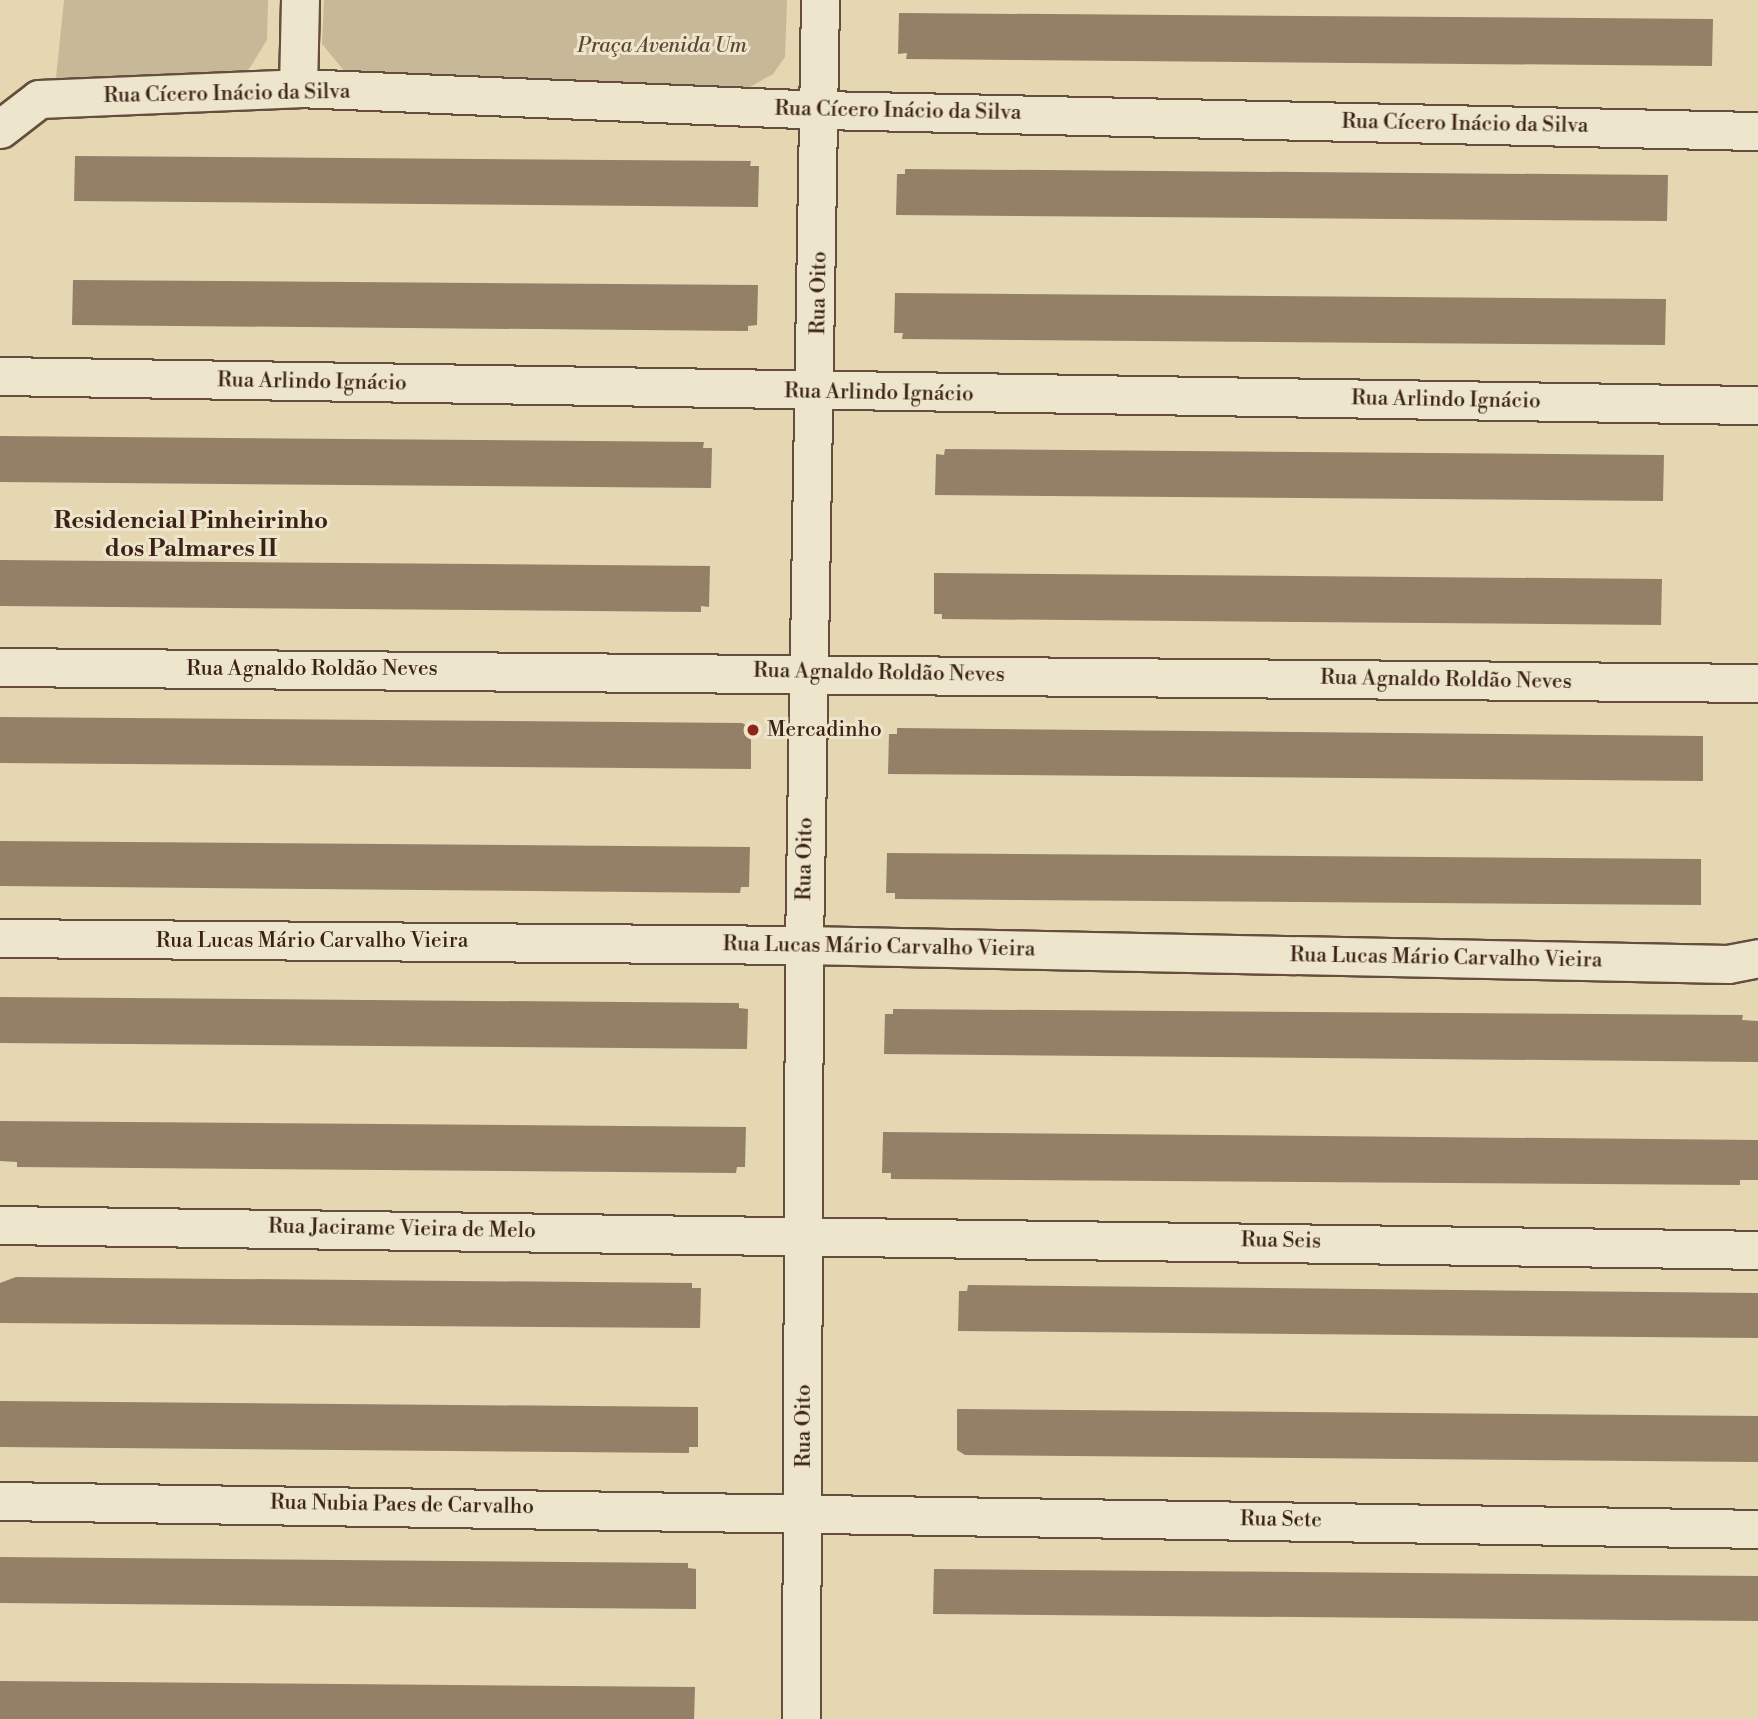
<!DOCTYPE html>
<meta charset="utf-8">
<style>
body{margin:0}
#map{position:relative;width:1758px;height:1719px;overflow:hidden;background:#e4d7b1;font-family:"Libre Bodoni",serif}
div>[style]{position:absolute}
.green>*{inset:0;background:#c7b897}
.building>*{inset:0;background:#938067}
.roads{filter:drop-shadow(2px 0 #654e3d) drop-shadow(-2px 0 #654e3d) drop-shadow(0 2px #654e3d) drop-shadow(0 -2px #654e3d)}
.minor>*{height:37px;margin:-18.5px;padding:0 18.5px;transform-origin:18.5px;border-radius:18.5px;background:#ede5cc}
.dots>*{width:19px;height:19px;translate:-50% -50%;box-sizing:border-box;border:4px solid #ede5cc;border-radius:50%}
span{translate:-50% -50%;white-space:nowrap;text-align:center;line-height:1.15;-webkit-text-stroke:6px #ede5cc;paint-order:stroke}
.park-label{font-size:21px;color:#5e4736;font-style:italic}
.street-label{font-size:21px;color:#3b2116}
.poi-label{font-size:21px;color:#3b2116}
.left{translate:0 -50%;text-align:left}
.quarter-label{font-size:24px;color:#3b2116;font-weight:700}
</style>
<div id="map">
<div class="green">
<div style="clip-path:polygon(64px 0,268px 0,267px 40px,249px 69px,218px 84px,56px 78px)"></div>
<div style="clip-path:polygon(324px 0,787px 0,785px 57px,773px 74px,737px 94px,351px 79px,322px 44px)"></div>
</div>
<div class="building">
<div style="clip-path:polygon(899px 13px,1713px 19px,1712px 66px,906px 59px,907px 53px,898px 54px)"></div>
<div style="clip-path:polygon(75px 156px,751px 161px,750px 166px,759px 166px,758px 207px,74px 201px)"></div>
<div style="clip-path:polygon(905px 169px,1668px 175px,1667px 221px,896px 215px,897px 174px,905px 174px)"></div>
<div style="clip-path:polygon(73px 280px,758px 285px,757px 325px,748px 326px,748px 331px,72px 325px)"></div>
<div style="clip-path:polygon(895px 293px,1666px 299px,1665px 345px,902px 339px,903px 333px,894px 333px)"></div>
<div style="clip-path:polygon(0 436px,704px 442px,703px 448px,712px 448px,711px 488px,0 482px)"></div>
<div style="clip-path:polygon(945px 449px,1664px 455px,1663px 501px,935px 495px,936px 454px,944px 455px)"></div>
<div style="clip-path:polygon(0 560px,710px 566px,709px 607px,701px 606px,701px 612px,0 606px)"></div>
<div style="clip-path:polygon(934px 573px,1662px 579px,1661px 625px,942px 619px,942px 614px,934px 614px)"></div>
<div style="clip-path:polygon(0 717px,742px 723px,751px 728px,751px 769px,0 763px)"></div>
<div style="clip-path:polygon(897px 728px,1703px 736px,1703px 781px,888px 774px,889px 734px,897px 734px)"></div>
<div style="clip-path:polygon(0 841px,750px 847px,749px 887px,741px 887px,740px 893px,0 886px)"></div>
<div style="clip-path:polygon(887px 853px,1701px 859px,1701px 905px,895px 899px,895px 893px,886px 893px)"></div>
<div style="clip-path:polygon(0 997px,739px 1003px,739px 1008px,748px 1009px,747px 1049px,0 1043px)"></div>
<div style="clip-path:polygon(893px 1009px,1743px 1015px,1742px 1020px,1758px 1021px,1758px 1062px,884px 1054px,885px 1014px,893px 1014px)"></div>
<div style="clip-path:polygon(0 1121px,746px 1127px,745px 1167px,737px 1167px,736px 1173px,17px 1167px,17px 1162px,0 1161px)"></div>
<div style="clip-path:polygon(883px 1132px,1758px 1140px,1758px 1180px,1740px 1180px,1740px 1185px,891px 1179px,891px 1173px,882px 1173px)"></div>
<div style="clip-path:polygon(16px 1277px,692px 1283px,692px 1288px,701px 1288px,700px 1328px,0 1323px,0 1283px)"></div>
<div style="clip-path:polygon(968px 1285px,1758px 1293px,1758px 1338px,958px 1331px,959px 1291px,967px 1291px)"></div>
<div style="clip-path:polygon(0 1401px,698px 1407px,698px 1447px,689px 1447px,689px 1453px,0 1447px)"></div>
<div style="clip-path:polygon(957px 1409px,1758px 1416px,1758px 1462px,965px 1455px,957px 1450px)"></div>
<div style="clip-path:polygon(0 1557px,688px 1563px,688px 1568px,696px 1569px,696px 1609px,0 1603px)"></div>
<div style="clip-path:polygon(934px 1569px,1758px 1576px,1758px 1621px,933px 1614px)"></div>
<div style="clip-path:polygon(0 1681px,695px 1687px,694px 1719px,0 1719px)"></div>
</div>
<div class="roads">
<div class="minor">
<div style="left:298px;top:88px;width:88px;rotate:-88.7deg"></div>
<div style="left:0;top:129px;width:49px;rotate:-37.6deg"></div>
<div style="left:39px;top:99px;width:259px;rotate:-2.4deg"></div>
<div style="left:298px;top:88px;width:524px;rotate:2.4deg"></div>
<div style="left:822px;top:110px;width:936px;rotate:1.29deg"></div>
<div style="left:0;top:376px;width:1758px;rotate:0.95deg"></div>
<div style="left:0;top:667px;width:1758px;rotate:0.52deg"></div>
<div style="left:0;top:938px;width:804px;rotate:0.5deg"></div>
<div style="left:804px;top:945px;width:924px;rotate:1.18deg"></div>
<div style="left:1728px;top:964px;width:31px;rotate:-11deg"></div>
<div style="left:0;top:1225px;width:1758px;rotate:0.81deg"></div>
<div style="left:0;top:1501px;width:1758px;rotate:0.91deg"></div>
<div style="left:801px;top:1719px;width:774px;rotate:-89.78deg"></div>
<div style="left:804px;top:945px;width:945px;rotate:-89.03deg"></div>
</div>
</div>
<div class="dots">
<div style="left:753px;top:730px;background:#8f2418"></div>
</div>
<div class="park-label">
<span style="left:662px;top:46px">Praça Avenida Um</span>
</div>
<div class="street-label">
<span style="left:227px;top:94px;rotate:-1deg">Rua Cícero Inácio da Silva</span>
<span style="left:898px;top:111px;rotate:1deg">Rua Cícero Inácio da Silva</span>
<span style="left:1465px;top:124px;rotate:1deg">Rua Cícero Inácio da Silva</span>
<span style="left:819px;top:293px;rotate:-89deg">Rua Oito</span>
<span style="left:312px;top:382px;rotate:1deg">Rua Arlindo Ignácio</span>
<span style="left:879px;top:393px;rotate:1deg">Rua Arlindo Ignácio</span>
<span style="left:1446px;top:400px;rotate:1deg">Rua Arlindo Ignácio</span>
<span style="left:312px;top:669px">Rua Agnaldo Roldão Neves</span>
<span style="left:879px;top:673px;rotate:1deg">Rua Agnaldo Roldão Neves</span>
<span style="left:1446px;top:680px;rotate:1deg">Rua Agnaldo Roldão Neves</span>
<span style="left:805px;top:859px;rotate:-89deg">Rua Oito</span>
<span style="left:312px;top:941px">Rua Lucas Mário Carvalho Vieira</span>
<span style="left:879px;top:947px;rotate:1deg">Rua Lucas Mário Carvalho Vieira</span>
<span style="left:1446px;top:958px;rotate:1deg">Rua Lucas Mário Carvalho Vieira</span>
<span style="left:402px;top:1229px;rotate:1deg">Rua Jacirame Vieira de Melo</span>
<span style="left:1281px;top:1241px;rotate:1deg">Rua Seis</span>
<span style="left:804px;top:1426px;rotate:-90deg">Rua Oito</span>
<span style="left:402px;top:1505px;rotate:1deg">Rua Nubia Paes de Carvalho</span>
<span style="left:1281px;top:1520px;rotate:1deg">Rua Sete</span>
</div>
<div class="poi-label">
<span class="left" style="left:767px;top:730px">Mercadinho</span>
</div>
<div class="quarter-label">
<span style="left:191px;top:536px">Residencial Pinheirinho<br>dos Palmares II</span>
</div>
</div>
